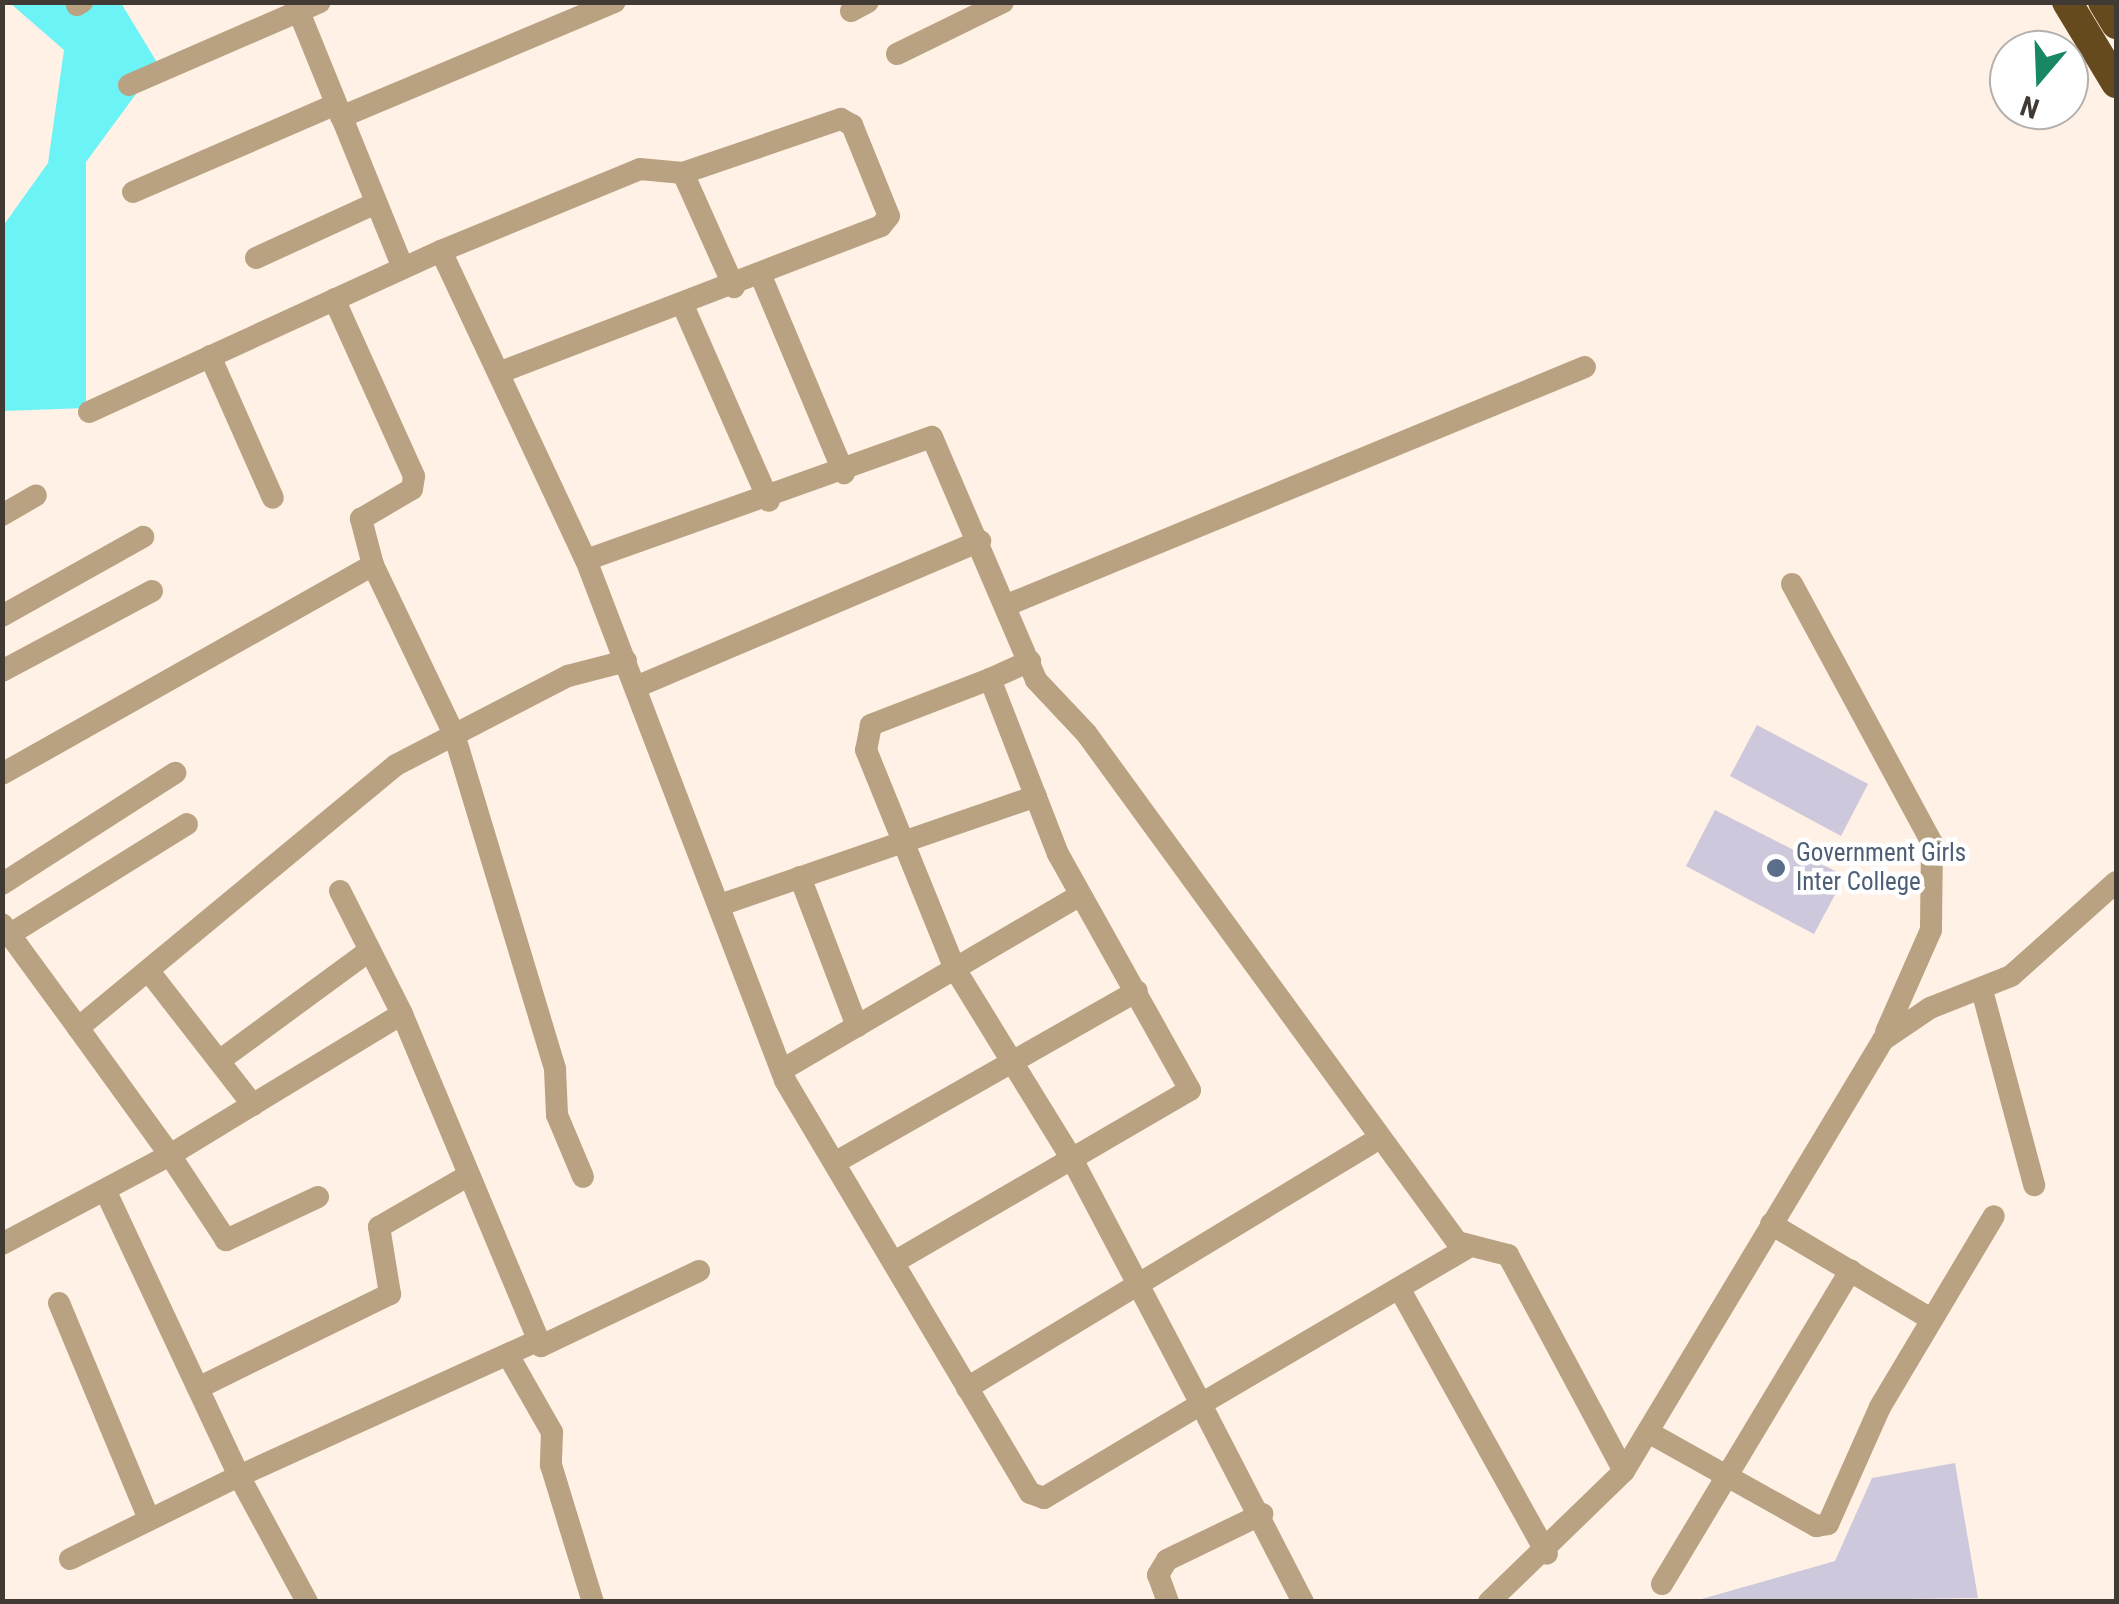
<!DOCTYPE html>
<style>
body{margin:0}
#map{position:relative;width:2119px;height:1604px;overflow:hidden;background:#fff1e5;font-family:"Roboto Condensed",sans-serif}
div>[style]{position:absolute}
.water>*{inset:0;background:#6cf3f6}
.building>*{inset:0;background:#cec8dc}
.street>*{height:22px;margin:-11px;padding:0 11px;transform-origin:11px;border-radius:11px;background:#b9a281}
.highway>*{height:30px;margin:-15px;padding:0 15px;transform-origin:15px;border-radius:15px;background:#654a1e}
.dots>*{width:28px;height:28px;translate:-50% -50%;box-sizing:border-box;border:5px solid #fff;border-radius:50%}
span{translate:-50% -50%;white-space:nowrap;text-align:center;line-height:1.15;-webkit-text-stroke:9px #fff;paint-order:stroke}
.service-label{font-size:25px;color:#4e5e75}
.left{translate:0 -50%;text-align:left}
.frame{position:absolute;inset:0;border:5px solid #403934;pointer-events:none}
.north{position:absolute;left:1989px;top:30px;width:100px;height:100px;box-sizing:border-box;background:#fff;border:2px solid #b3b0ae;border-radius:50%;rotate:199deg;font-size:28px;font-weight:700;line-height:40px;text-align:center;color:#403934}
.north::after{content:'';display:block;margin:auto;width:35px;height:45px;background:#188765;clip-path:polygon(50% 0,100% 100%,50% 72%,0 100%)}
</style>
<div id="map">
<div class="water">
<div style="clip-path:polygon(10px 3px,121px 3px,158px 64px,86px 162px,86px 408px,3px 411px,3px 226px,48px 163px,64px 50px)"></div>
</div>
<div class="building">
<div style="clip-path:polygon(1757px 725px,1868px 784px,1841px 836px,1730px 776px)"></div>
<div style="clip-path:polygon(1715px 810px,1845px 876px,1814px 934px,1686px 866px)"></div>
<div style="clip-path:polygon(1955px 1463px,1978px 1598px,1691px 1602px,1835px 1561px,1872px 1478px)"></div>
</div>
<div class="street">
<div style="left:295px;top:2px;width:287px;rotate:67.9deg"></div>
<div style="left:77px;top:5px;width:6px;rotate:-31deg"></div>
<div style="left:851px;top:11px;width:19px;rotate:-28deg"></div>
<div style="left:897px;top:54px;width:118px;rotate:-26.1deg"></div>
<div style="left:129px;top:85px;width:208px;rotate:-23.5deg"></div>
<div style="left:341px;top:117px;width:297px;rotate:-22.8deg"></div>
<div style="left:683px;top:173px;width:125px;rotate:65.9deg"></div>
<div style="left:133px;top:192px;width:221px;rotate:-23.4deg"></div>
<div style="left:441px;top:251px;width:215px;rotate:-22.4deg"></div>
<div style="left:640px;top:169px;width:43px;rotate:5.3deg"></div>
<div style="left:683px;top:173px;width:167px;rotate:-18.9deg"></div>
<div style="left:841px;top:119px;width:13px;rotate:29deg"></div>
<div style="left:852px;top:125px;width:98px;rotate:67.9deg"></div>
<div style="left:889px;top:216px;width:13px;rotate:129deg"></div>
<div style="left:881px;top:226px;width:408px;rotate:159deg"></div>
<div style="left:256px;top:258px;width:132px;rotate:-24.6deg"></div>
<div style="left:761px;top:276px;width:214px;rotate:67.2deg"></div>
<div style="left:682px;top:303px;width:216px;rotate:66.3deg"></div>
<div style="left:210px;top:356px;width:155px;rotate:66.1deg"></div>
<div style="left:89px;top:412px;width:387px;rotate:-24.6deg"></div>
<div style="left:441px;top:251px;width:341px;rotate:64.9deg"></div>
<div style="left:2px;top:515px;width:39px;rotate:-30deg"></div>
<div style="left:373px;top:565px;width:187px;rotate:64.4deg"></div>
<div style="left:454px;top:734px;width:350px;rotate:73.2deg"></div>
<div style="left:555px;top:1069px;width:46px;rotate:87.5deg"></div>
<div style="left:557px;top:1115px;width:67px;rotate:67.2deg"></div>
<div style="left:1792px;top:584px;width:294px;rotate:61.6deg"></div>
<div style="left:1932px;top:843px;width:87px;rotate:90.7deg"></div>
<div style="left:1931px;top:930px;width:111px;rotate:113.8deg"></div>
<div style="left:1007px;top:605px;width:625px;rotate:-22.38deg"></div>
<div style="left:2px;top:616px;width:162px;rotate:-29.3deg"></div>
<div style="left:2px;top:671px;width:170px;rotate:-28.1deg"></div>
<div style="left:990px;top:679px;width:128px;rotate:158.9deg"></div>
<div style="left:871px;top:725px;width:25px;rotate:101deg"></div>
<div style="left:866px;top:750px;width:236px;rotate:67.9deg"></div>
<div style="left:955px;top:969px;width:225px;rotate:58.4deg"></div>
<div style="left:1073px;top:1161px;width:275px;rotate:62.2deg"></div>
<div style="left:1201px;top:1404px;width:306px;rotate:-30.4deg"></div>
<div style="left:636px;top:687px;width:374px;rotate:-23deg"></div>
<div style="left:2px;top:774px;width:426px;rotate:-29.4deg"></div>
<div style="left:373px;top:565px;width:48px;rotate:-104.6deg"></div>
<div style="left:361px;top:519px;width:59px;rotate:-30.5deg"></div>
<div style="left:412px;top:489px;width:13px;rotate:-81deg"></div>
<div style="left:414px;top:476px;width:194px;rotate:-114.3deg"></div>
<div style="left:800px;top:877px;width:160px;rotate:69.1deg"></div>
<div style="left:2px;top:884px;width:206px;rotate:-32.7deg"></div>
<div style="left:340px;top:891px;width:138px;rotate:63.2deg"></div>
<div style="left:720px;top:905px;width:334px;rotate:-19deg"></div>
<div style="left:2px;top:924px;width:129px;rotate:53.8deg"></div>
<div style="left:12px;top:933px;width:206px;rotate:-31.9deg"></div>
<div style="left:151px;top:974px;width:166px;rotate:52.1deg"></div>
<div style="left:1983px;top:994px;width:198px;rotate:75deg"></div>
<div style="left:219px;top:1061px;width:187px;rotate:-36.3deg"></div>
<div style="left:782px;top:1070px;width:344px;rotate:-30.4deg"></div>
<div style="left:836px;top:1162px;width:346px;rotate:-29.6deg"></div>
<div style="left:106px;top:1192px;width:314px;rotate:64.9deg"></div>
<div style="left:239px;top:1476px;width:327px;rotate:-24.4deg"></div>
<div style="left:318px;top:1197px;width:102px;rotate:154.9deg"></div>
<div style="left:226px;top:1240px;width:102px;rotate:-123.4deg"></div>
<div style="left:170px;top:1155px;width:271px;rotate:-31.3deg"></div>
<div style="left:402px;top:1014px;width:360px;rotate:67.3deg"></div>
<div style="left:541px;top:1346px;width:175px;rotate:-25.4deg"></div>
<div style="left:1771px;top:1224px;width:184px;rotate:30.7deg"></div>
<div style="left:2px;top:1244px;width:190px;rotate:-27.9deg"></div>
<div style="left:170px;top:1155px;width:157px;rotate:-125.9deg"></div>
<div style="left:78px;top:1028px;width:413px;rotate:-39.6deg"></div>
<div style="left:396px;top:765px;width:194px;rotate:-27.4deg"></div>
<div style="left:568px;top:676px;width:60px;rotate:-14.5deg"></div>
<div style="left:896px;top:1261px;width:340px;rotate:-30.2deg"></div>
<div style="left:1190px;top:1090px;width:270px;rotate:-119.2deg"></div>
<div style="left:1058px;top:854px;width:188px;rotate:-111.2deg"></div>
<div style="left:990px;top:679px;width:44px;rotate:-24.2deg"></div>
<div style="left:1399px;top:1288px;width:304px;rotate:60.9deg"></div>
<div style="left:59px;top:1303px;width:234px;rotate:67.4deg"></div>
<div style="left:508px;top:1355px;width:89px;rotate:60.3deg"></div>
<div style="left:552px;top:1432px;width:33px;rotate:92deg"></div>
<div style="left:551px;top:1465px;width:143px;rotate:73deg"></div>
<div style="left:198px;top:1388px;width:214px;rotate:-26.1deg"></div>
<div style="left:390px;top:1294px;width:68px;rotate:-99.3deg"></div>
<div style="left:379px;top:1227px;width:104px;rotate:-30deg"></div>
<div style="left:967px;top:1388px;width:471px;rotate:-31.2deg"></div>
<div style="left:1648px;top:1432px;width:193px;rotate:29.2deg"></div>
<div style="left:1816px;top:1526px;width:12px;rotate:-9deg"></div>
<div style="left:1828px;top:1524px;width:128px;rotate:-66deg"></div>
<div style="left:1880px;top:1407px;width:222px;rotate:-59.2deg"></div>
<div style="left:70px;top:1559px;width:188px;rotate:-26.2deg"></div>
<div style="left:239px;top:1476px;width:143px;rotate:61.6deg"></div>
<div style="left:1662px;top:1584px;width:366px;rotate:-59deg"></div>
<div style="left:1168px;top:1602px;width:29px;rotate:-110deg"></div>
<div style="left:1158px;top:1575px;width:17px;rotate:-59deg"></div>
<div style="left:1167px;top:1560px;width:106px;rotate:-25.8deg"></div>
<div style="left:1303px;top:1602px;width:223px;rotate:-117.3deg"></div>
<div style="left:1201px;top:1404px;width:183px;rotate:149.1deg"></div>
<div style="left:1044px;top:1498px;width:15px;rotate:-160deg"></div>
<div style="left:1030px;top:1493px;width:480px;rotate:-120.7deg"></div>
<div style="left:785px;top:1080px;width:557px;rotate:-110.94deg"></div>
<div style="left:586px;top:560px;width:367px;rotate:-19.6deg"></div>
<div style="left:932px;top:437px;width:264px;rotate:66.8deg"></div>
<div style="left:1036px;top:680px;width:73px;rotate:46.7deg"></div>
<div style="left:1086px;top:733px;width:630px;rotate:53.91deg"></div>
<div style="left:1457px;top:1242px;width:53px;rotate:14.3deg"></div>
<div style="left:1508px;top:1255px;width:245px;rotate:61.8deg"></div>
<div style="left:1489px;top:1602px;width:188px;rotate:-44.1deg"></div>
<div style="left:1624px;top:1471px;width:503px;rotate:-59deg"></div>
<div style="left:1883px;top:1040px;width:57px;rotate:-34.2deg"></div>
<div style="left:1930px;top:1008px;width:87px;rotate:-21.6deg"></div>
<div style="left:2011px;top:976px;width:141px;rotate:-41.8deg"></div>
</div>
<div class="highway">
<div style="left:2067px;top:2px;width:95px;rotate:58.8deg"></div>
<div style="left:2103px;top:2px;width:26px;rotate:59deg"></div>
</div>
<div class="dots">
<div style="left:1776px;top:868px;background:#5c6f8a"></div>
</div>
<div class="service-label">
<span class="left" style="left:1796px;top:868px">Government Girls<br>Inter College</span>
</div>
<div class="frame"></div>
<div class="north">N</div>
</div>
